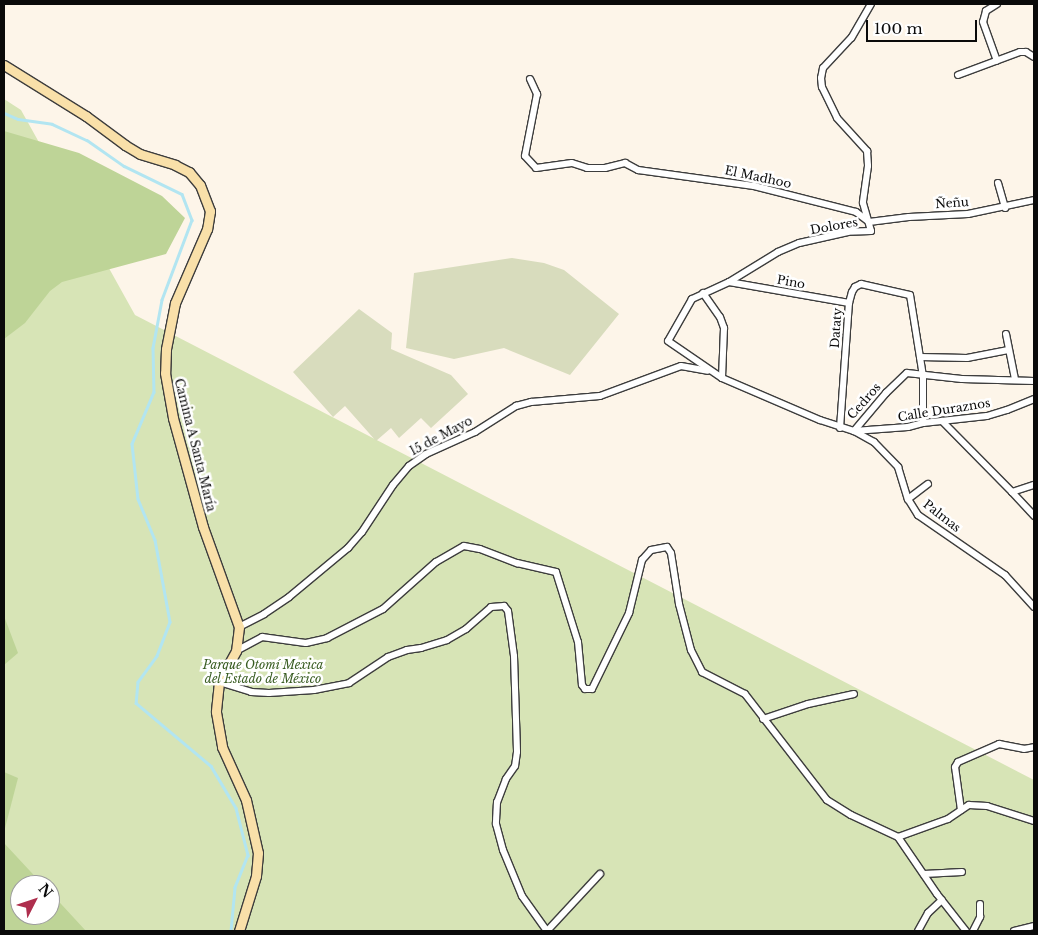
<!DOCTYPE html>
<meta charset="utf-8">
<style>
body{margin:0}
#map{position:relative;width:1038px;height:935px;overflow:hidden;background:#fdf5e9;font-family:"Libre Baskerville",serif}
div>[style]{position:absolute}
.green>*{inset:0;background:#d7e4b6}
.forest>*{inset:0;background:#bed497}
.cemetery>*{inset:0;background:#d8dcbd}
.stream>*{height:2.5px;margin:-1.25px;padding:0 1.25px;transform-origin:1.25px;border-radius:1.25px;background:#b2e5f1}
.roads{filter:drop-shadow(1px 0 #3d3d3d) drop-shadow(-1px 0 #3d3d3d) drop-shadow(0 1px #3d3d3d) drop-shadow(0 -1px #3d3d3d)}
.street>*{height:6px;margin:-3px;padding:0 3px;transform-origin:3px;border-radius:3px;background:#fff}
.secondary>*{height:9px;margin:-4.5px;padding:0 4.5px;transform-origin:4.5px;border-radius:4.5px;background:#f9e0a9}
span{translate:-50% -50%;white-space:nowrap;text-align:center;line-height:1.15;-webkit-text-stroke:5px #fff;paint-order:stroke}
.street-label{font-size:12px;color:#0a0a0a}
.park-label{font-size:12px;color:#385c21;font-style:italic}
.frame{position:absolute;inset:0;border:5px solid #0a0a0a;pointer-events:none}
.north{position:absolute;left:10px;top:875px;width:50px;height:50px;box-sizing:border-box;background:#fff;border:1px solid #9d9d9d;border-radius:50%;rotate:49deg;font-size:14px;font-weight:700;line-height:20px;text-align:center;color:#0a0a0a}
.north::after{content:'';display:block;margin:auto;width:18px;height:22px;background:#ae2e4d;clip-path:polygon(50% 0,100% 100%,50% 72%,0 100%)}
.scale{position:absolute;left:866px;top:20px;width:111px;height:22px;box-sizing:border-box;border:2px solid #0a0a0a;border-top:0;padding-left:6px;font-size:15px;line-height:18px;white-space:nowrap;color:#0a0a0a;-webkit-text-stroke:4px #fff;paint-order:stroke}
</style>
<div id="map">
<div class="green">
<div style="clip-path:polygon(evenodd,4px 99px,21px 110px,135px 315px,1034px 780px,1034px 931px,4px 931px,4px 99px,20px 885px,50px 885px,50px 915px,20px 915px,20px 885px)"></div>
</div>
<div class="forest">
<div style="clip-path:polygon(4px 131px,79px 153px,162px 196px,185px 218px,166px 254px,62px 282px,50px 291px,25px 323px,4px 339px)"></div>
<div style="clip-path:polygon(4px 616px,18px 653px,4px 665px)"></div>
<div style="clip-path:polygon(4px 772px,18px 778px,4px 832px)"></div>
<div style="clip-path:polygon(4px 843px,43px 885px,20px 885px,20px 915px,50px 915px,50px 892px,86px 931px,4px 931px)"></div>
</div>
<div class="cemetery">
<div style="clip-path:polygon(512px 258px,544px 263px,564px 270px,619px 314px,570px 375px,504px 348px,454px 359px,406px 348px,414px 273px)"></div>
<div style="clip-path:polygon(359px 309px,392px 333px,391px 349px,451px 375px,468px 394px,431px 428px,421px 418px,399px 438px,391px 428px,376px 441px,345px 406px,333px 417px,293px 372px)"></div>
</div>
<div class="stream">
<div style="left:4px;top:113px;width:15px;rotate:23deg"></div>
<div style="left:18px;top:119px;width:34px;rotate:8deg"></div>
<div style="left:52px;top:124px;width:38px;rotate:25deg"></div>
<div style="left:87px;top:140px;width:45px;rotate:35.1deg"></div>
<div style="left:124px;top:166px;width:64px;rotate:25.8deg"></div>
<div style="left:182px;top:194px;width:28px;rotate:69deg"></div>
<div style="left:192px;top:220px;width:85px;rotate:110.6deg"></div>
<div style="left:162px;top:300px;width:49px;rotate:100.6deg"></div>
<div style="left:153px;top:348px;width:44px;rotate:88.7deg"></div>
<div style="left:154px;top:392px;width:56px;rotate:112.9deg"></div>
<div style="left:132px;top:444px;width:55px;rotate:83.8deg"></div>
<div style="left:138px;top:499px;width:44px;rotate:67.5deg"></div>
<div style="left:155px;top:540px;width:83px;rotate:79.6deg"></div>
<div style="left:170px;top:622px;width:36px;rotate:111deg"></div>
<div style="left:157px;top:656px;width:32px;rotate:126deg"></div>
<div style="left:138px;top:682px;width:21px;rotate:95deg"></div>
<div style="left:136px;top:703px;width:98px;rotate:40deg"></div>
<div style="left:211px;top:766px;width:49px;rotate:59.2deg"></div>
<div style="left:236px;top:808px;width:49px;rotate:75.7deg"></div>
<div style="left:248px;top:855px;width:35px;rotate:112deg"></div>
<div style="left:235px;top:888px;width:43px;rotate:95.3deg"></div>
</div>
<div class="roads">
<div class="street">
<div style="left:871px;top:4px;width:39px;rotate:120deg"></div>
<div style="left:851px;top:38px;width:41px;rotate:133deg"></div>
<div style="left:823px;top:68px;width:10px;rotate:101deg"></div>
<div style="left:821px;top:78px;width:9px;rotate:84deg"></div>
<div style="left:822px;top:87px;width:34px;rotate:64deg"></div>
<div style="left:837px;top:118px;width:45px;rotate:47.7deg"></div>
<div style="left:867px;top:151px;width:15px;rotate:86deg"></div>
<div style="left:868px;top:166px;width:37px;rotate:98deg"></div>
<div style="left:863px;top:203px;width:29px;rotate:74deg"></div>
<div style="left:871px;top:231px;width:23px;rotate:178deg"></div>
<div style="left:848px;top:232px;width:50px;rotate:167.3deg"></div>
<div style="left:799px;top:243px;width:23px;rotate:157deg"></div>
<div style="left:778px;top:252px;width:57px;rotate:148.5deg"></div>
<div style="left:729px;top:282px;width:41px;rotate:155.3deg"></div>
<div style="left:692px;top:299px;width:48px;rotate:119.7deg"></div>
<div style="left:668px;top:341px;width:65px;rotate:34.4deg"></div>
<div style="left:722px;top:378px;width:107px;rotate:23.2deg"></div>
<div style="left:820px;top:420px;width:36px;rotate:18deg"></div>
<div style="left:854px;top:431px;width:23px;rotate:29deg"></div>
<div style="left:874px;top:442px;width:35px;rotate:46deg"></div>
<div style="left:898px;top:467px;width:34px;rotate:73deg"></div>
<div style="left:908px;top:499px;width:19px;rotate:58deg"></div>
<div style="left:918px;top:515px;width:106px;rotate:34.6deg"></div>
<div style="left:1005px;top:575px;width:43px;rotate:47.8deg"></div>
<div style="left:997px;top:4px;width:13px;rotate:148deg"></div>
<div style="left:986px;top:11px;width:11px;rotate:105deg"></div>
<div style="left:983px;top:22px;width:41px;rotate:70.3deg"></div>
<div style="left:958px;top:75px;width:66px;rotate:-20.4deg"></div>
<div style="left:1020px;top:52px;width:6px"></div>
<div style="left:1026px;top:52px;width:9px;rotate:32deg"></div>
<div style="left:530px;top:79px;width:17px;rotate:65deg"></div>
<div style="left:537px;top:94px;width:63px;rotate:101deg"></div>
<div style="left:525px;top:156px;width:16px;rotate:47deg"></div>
<div style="left:536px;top:168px;width:36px;rotate:-8deg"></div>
<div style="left:572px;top:163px;width:16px;rotate:18deg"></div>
<div style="left:587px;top:168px;width:18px"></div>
<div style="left:605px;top:168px;width:21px;rotate:-14deg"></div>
<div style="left:625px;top:163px;width:15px;rotate:28deg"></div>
<div style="left:638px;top:170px;width:117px;rotate:7.9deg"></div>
<div style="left:754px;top:186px;width:105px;rotate:14.3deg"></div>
<div style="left:856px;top:212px;width:15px;rotate:37deg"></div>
<div style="left:998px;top:183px;width:26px;rotate:74deg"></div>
<div style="left:869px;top:222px;width:40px;rotate:-7.1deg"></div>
<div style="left:909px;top:217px;width:59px;rotate:-2.9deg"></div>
<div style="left:968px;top:214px;width:67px;rotate:-12deg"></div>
<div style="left:729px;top:282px;width:122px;rotate:9.9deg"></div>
<div style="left:703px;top:293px;width:29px;rotate:55deg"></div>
<div style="left:720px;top:317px;width:12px;rotate:70deg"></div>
<div style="left:724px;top:328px;width:50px;rotate:92.3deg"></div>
<div style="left:1006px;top:334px;width:46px;rotate:78.7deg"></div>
<div style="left:920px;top:357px;width:47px;rotate:1.2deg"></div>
<div style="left:967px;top:358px;width:42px;rotate:-11deg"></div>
<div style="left:942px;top:421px;width:100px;rotate:45.4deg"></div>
<div style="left:1012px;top:492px;width:23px;rotate:-18deg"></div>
<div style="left:840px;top:428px;width:125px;rotate:-85.9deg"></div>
<div style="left:849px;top:303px;width:11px;rotate:-75deg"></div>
<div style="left:852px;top:292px;width:6px;rotate:-59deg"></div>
<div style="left:855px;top:287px;width:7px;rotate:-27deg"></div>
<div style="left:861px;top:284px;width:50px;rotate:12.7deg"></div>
<div style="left:910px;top:295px;width:82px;rotate:80.9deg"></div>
<div style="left:923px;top:376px;width:47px;rotate:90deg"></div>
<div style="left:854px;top:431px;width:50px;rotate:-49.9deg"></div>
<div style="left:886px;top:393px;width:29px;rotate:-44deg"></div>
<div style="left:907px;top:373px;width:55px;rotate:6.2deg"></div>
<div style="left:962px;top:379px;width:72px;rotate:1.6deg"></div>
<div style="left:854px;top:431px;width:54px;rotate:-4.2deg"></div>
<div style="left:908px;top:427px;width:16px;rotate:-15deg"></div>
<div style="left:923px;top:423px;width:64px;rotate:-6.2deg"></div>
<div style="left:987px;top:416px;width:21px;rotate:-17deg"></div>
<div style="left:1007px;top:410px;width:29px;rotate:-22deg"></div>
<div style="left:1012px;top:492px;width:33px;rotate:47deg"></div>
<div style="left:908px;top:499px;width:25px;rotate:-37deg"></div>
<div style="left:239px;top:627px;width:28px;rotate:-27deg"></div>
<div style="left:264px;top:614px;width:30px;rotate:-34deg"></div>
<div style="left:289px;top:597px;width:77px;rotate:-39.7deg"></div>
<div style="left:348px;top:548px;width:21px;rotate:-49deg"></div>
<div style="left:362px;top:532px;width:56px;rotate:-56.6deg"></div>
<div style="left:393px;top:485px;width:25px;rotate:-50deg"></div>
<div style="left:409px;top:466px;width:21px;rotate:-35deg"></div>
<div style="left:426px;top:454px;width:54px;rotate:-24.2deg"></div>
<div style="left:475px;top:432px;width:49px;rotate:-32.4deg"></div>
<div style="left:516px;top:406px;width:16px;rotate:-15deg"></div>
<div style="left:531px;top:402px;width:69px;rotate:-5deg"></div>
<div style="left:600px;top:396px;width:86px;rotate:-20.3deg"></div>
<div style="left:681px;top:366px;width:27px;rotate:10deg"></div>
<div style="left:236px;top:651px;width:30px;rotate:-28deg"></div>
<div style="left:262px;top:637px;width:44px;rotate:7.8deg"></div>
<div style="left:306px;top:643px;width:22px;rotate:-13deg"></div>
<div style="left:327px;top:638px;width:63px;rotate:-27.4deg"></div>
<div style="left:383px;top:609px;width:71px;rotate:-41.6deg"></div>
<div style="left:436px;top:562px;width:32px;rotate:-30deg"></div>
<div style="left:464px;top:546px;width:16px;rotate:11deg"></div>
<div style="left:480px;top:549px;width:40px;rotate:21deg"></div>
<div style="left:517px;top:563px;width:40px;rotate:13deg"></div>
<div style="left:556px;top:572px;width:73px;rotate:72.6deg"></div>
<div style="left:578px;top:642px;width:43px;rotate:84.7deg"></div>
<div style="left:582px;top:685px;width:5px;rotate:53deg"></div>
<div style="left:585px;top:689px;width:7px"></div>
<div style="left:592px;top:689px;width:85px;rotate:-64deg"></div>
<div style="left:629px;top:613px;width:55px;rotate:-76.2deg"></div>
<div style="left:642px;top:560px;width:13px;rotate:-48deg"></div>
<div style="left:651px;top:550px;width:16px;rotate:-11deg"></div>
<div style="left:667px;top:547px;width:7px;rotate:56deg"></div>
<div style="left:671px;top:553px;width:52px;rotate:81.1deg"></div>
<div style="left:679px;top:604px;width:48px;rotate:75.4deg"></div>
<div style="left:691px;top:650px;width:25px;rotate:63deg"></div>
<div style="left:702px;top:672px;width:48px;rotate:27.1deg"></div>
<div style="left:745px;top:694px;width:134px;rotate:52.3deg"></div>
<div style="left:827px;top:800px;width:28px;rotate:32deg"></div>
<div style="left:851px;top:815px;width:52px;rotate:25.1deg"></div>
<div style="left:898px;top:837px;width:69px;rotate:55.6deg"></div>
<div style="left:937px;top:894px;width:47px;rotate:51.9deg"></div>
<div style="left:219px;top:682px;width:34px;rotate:17deg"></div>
<div style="left:251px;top:692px;width:18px;rotate:3deg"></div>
<div style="left:269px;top:693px;width:45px;rotate:-3.8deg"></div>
<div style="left:314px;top:690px;width:36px;rotate:-11deg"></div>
<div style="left:349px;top:683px;width:47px;rotate:-33.7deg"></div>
<div style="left:388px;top:657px;width:20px;rotate:-20deg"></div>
<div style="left:407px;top:650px;width:14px;rotate:-8deg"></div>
<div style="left:421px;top:648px;width:27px;rotate:-17deg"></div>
<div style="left:447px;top:640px;width:22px;rotate:-30deg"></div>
<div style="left:466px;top:629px;width:33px;rotate:-41deg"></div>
<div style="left:491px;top:607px;width:13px;rotate:-4deg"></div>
<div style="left:504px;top:606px;width:6px;rotate:51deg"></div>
<div style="left:508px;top:611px;width:45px;rotate:82.4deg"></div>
<div style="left:514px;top:656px;width:96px;rotate:88.2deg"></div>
<div style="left:517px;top:752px;width:14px;rotate:98deg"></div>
<div style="left:515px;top:766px;width:16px;rotate:125deg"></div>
<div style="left:506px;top:779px;width:25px;rotate:111deg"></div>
<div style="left:497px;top:802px;width:22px;rotate:93deg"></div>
<div style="left:496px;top:824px;width:27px;rotate:75deg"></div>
<div style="left:503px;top:850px;width:50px;rotate:67.6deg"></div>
<div style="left:522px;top:896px;width:43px;rotate:54.5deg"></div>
<div style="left:763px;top:719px;width:47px;rotate:-18.4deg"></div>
<div style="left:808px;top:704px;width:47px;rotate:-12.3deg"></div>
<div style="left:961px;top:810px;width:43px;rotate:-97.9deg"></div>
<div style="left:955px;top:767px;width:6px;rotate:-59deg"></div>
<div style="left:958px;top:762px;width:45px;rotate:-23.7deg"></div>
<div style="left:999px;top:744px;width:25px;rotate:11deg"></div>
<div style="left:1024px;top:749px;width:10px;rotate:-11deg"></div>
<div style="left:898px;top:837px;width:53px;rotate:-19.8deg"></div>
<div style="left:948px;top:819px;width:25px;rotate:-34deg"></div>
<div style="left:969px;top:805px;width:18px;rotate:3deg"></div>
<div style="left:987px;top:806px;width:49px;rotate:17.7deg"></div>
<div style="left:924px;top:874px;width:38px;rotate:-3deg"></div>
<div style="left:547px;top:931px;width:78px;rotate:-47.1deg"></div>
<div style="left:918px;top:931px;width:21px;rotate:-61deg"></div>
<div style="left:928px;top:913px;width:19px;rotate:-43deg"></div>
<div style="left:973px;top:931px;width:16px;rotate:-63deg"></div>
<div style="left:980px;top:917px;width:13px;rotate:-90deg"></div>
<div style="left:1014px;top:931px;width:21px;rotate:-14deg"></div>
</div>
<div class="secondary">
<div style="left:4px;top:65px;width:97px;rotate:31.9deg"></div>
<div style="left:86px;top:116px;width:49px;rotate:36.6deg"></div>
<div style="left:125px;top:145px;width:17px;rotate:31deg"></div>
<div style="left:140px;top:154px;width:37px;rotate:17deg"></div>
<div style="left:175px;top:165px;width:16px;rotate:27deg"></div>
<div style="left:189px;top:172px;width:17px;rotate:50deg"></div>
<div style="left:200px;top:185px;width:28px;rotate:69deg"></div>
<div style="left:210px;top:211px;width:18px;rotate:99deg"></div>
<div style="left:207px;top:229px;width:81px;rotate:113.4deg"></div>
<div style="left:175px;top:303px;width:47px;rotate:101.1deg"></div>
<div style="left:166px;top:349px;width:24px;rotate:92deg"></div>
<div style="left:165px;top:373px;width:46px;rotate:79.9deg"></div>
<div style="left:173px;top:418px;width:113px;rotate:74.6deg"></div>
<div style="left:203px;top:527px;width:106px;rotate:70.2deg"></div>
<div style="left:239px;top:627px;width:24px;rotate:97deg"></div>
<div style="left:236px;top:651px;width:35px;rotate:119deg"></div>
<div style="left:219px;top:682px;width:30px;rotate:96deg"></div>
<div style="left:216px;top:712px;width:36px;rotate:80deg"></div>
<div style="left:222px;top:747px;width:58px;rotate:65.6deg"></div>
<div style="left:246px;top:800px;width:54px;rotate:77.2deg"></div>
<div style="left:258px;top:853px;width:23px;rotate:95deg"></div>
<div style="left:256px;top:876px;width:58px;rotate:107.2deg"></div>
</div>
</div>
<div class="street-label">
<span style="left:758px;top:177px;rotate:12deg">El Madhoo</span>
<span style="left:952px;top:203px;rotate:-4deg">Ñeñu</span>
<span style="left:834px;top:226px;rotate:-10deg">Dolores</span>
<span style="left:791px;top:282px;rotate:10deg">Pino</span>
<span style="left:836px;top:328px;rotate:-86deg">Dataty</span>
<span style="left:864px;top:401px;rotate:-49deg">Cedros</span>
<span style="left:944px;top:410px;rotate:-9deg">Calle Duraznos</span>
<span style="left:441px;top:436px;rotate:-28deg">15 de Mayo</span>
<span style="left:195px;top:445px;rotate:76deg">Camina A Santa María</span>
<span style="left:942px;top:516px;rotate:38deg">Palmas</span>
</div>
<div class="park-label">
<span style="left:263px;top:672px">Parque Otomí Mexica<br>del Estado de México</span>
</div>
<div class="frame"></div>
<div class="north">N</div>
<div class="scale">100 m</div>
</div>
